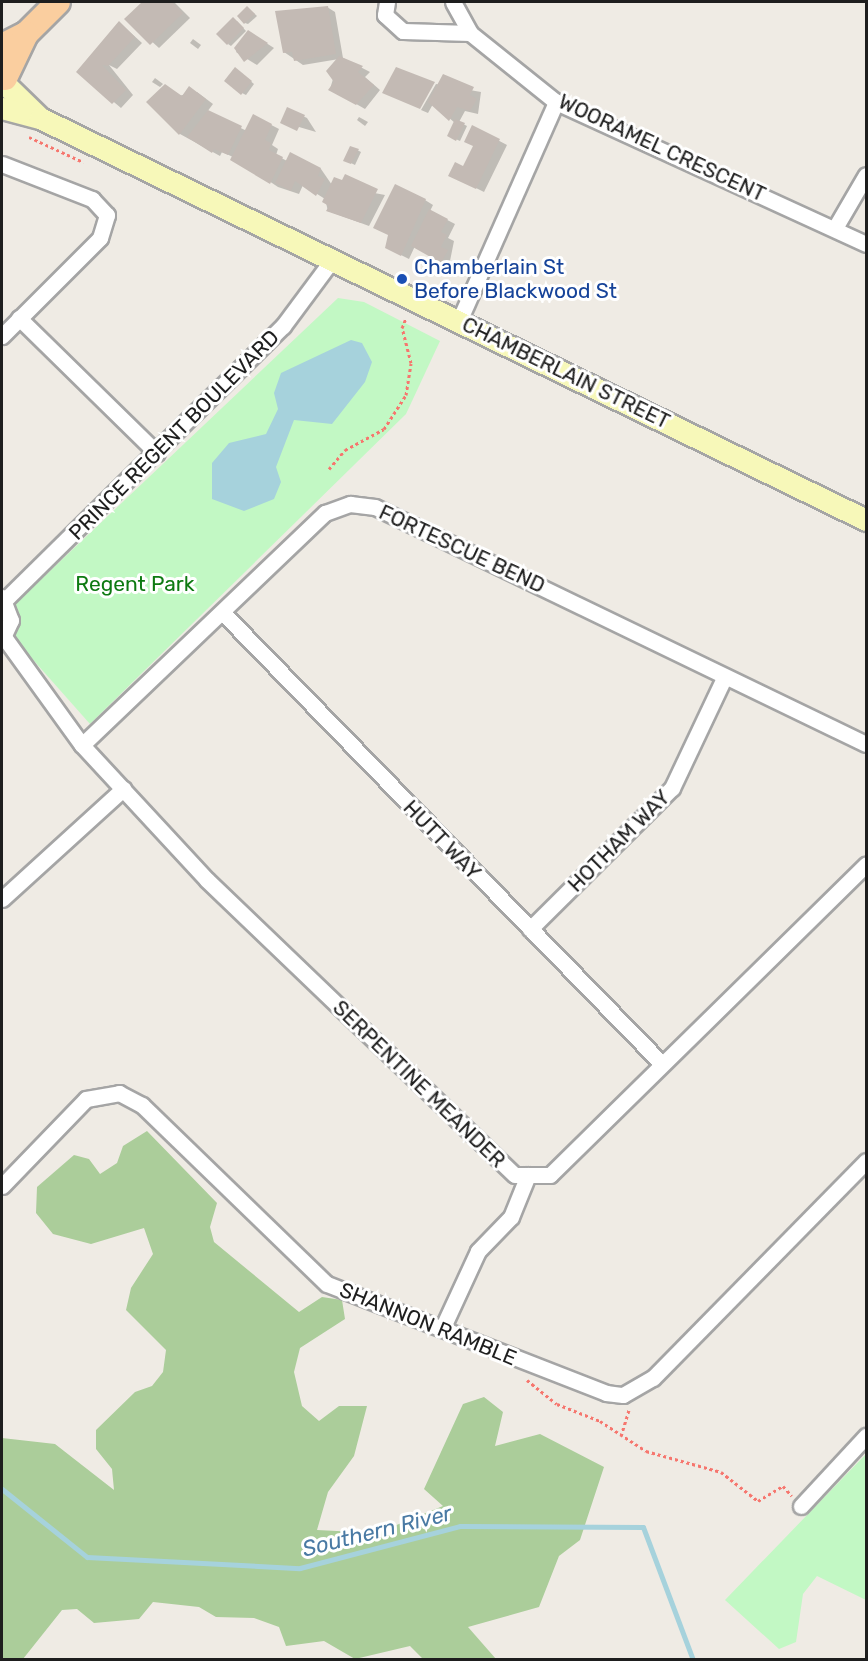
<!DOCTYPE html>
<style>
body{margin:0}
#map{position:relative;width:868px;height:1661px;overflow:hidden;background:#efebe4;font-family:Rubik,sans-serif}
div>[style]{position:absolute}
.forest>*{inset:0;background:#abcd9a}
.park>*{inset:0;background:#c2f8c4}
.water>*{inset:0;background:#a6d2dc}
.shadow>*{inset:0;background:#0003}
.stream>*{height:5px;margin:-2.5px;padding:0 2.5px;transform-origin:2.5px;border-radius:2.5px;background:#a6d2dc}
.building>*{inset:0;background:#c3bab4}
.path>*{height:3px;margin-top:-1.5px;transform-origin:0;background:repeating-linear-gradient(90deg,#f6766e 0 3px,transparent 0 6px)}
.roads{filter:drop-shadow(2px 0 #a5a5a5) drop-shadow(-2px 0 #a5a5a5) drop-shadow(0 2px #a5a5a5) drop-shadow(0 -2px #a5a5a5)}
.minor>*{height:15px;margin:-7.5px;padding:0 7.5px;transform-origin:7.5px;border-radius:7.5px;background:#fff}
.secondary>*{height:21px;margin:-10.5px;padding:0 10.5px;transform-origin:10.5px;border-radius:10.5px;background:#f7f8b9}
.primary>*{height:24px;margin:-12px;padding:0 12px;transform-origin:12px;border-radius:12px;background:#face9f}
.dots>*{width:16px;height:16px;translate:-50% -50%;box-sizing:border-box;border:3px solid #fff;border-radius:50%}
span{translate:-50% -50%;white-space:nowrap;text-align:center;line-height:1.15;-webkit-text-stroke:6px #fff;paint-order:stroke}
.street-label{font-size:21px;color:#1e1e1e}
.transit-label{font-size:21px;color:#164399}
.left{translate:0 -50%;text-align:left}
.park-label{font-size:21px;color:#0e7a12}
.water-label{font-size:22px;color:#4a7aa4;font-style:italic}
.frame{position:absolute;inset:0;border:3px solid #1e1e1e;pointer-events:none}
</style>
<div id="map">
<div class="forest">
<div style="clip-path:polygon(147px 1131px,217px 1203px,210px 1227px,214px 1242px,299px 1312px,322px 1297px,342px 1300px,345px 1319px,300px 1348px,294px 1372px,302px 1406px,319px 1421px,339px 1406px,367px 1406px,354px 1456px,328px 1492px,317px 1530px,377px 1533px,443px 1506px,424px 1489px,463px 1404px,484px 1397px,503px 1412px,495px 1446px,540px 1434px,604px 1467px,580px 1540px,559px 1556px,539px 1607px,468px 1627px,496px 1659px,423px 1659px,410px 1646px,355px 1659px,324px 1641px,286px 1646px,279px 1627px,254px 1618px,216px 1617px,199px 1607px,153px 1602px,139px 1619px,94px 1623px,77px 1609px,62px 1610px,23px 1659px,2px 1659px,2px 1438px,55px 1444px,114px 1490px,112px 1469px,96px 1449px,96px 1430px,135px 1392px,152px 1386px,163px 1372px,166px 1350px,126px 1310px,131px 1288px,153px 1254px,144px 1228px,91px 1244px,53px 1234px,36px 1213px,37px 1187px,74px 1155px,89px 1159px,100px 1174px,117px 1163px,123px 1146px)"></div>
</div>
<div class="park">
<div style="clip-path:polygon(338px 298px,364px 302px,440px 341px,406px 414px,90px 724px,12px 636px,15px 604px)"></div>
<div style="clip-path:polygon(866px 1454px,866px 1600px,817px 1576px,803px 1594px,796px 1642px,779px 1649px,725px 1600px)"></div>
</div>
<div class="water">
<div style="clip-path:polygon(351px 340px,362px 343px,372px 362px,365px 382px,332px 424px,294px 420px,276px 467px,281px 482px,274px 499px,244px 511px,212px 499px,212px 463px,229px 443px,266px 434px,278px 409px,274px 393px,281px 373px)"></div>
</div>
<div class="shadow">
<div style="clip-path:polygon(144px 2px,174px 2px,190px 18px,159px 48px,127px 19px)"></div>
<div style="clip-path:polygon(327px 7px,335px 12px,343px 58px,370px 72px,365px 77px,380px 90px,365px 109px,330px 89px,339px 59px,303px 65px,284px 52px)"></div>
<div style="clip-path:polygon(248px 8px,257px 16px,248px 24px,245px 23px)"></div>
<div style="clip-path:polygon(237px 21px,246px 31px,231px 46px,228px 44px)"></div>
<div style="clip-path:polygon(119px 22px,142px 43px,117px 69px,109px 65px,133px 95px,121px 108px,78px 72px)"></div>
<div style="clip-path:polygon(249px 32px,274px 48px,257px 65px,236px 52px)"></div>
<div style="clip-path:polygon(193px 39px,201px 45px,198px 49px,190px 43px)"></div>
<div style="clip-path:polygon(238px 71px,254px 84px,246px 95px,242px 93px)"></div>
<div style="clip-path:polygon(155px 78px,163px 84px,160px 87px,152px 82px)"></div>
<div style="clip-path:polygon(436px 84px,481px 92px,478px 114px,465px 111px,459px 122px,467px 126px,460px 141px,449px 136px,455px 123px,433px 104px,428px 113px,421px 110px)"></div>
<div style="clip-path:polygon(197px 92px,213px 104px,207px 112px,247px 131px,254px 116px,279px 129px,272px 145px,278px 149px,276px 155px,287px 161px,291px 154px,321px 169px,332px 185px,385px 195px,369px 226px,328px 211px,325px 199px,303px 185px,299px 194px,278px 187px,233px 157px,222px 152px,220px 156px,180px 134px,149px 102px)"></div>
<div style="clip-path:polygon(288px 109px,307px 118px,316px 132px,282px 122px)"></div>
<div style="clip-path:polygon(359px 117px,368px 122px,365px 126px,357px 120px)"></div>
<div style="clip-path:polygon(473px 127px,507px 145px,484px 192px,458px 179px,475px 146px)"></div>
<div style="clip-path:polygon(351px 147px,361px 152px,355px 165px,345px 160px)"></div>
<div style="clip-path:polygon(425px 200px,433px 205px,430px 211px,455px 224px,448px 238px,454px 241px,449px 266px,415px 246px,409px 259px,395px 252px)"></div>
</div>
<div class="stream">
<div style="left:2px;top:1489px;width:109px;rotate:38.7deg"></div>
<div style="left:87px;top:1557px;width:213px;rotate:3deg"></div>
<div style="left:300px;top:1568px;width:165px;rotate:-14.7deg"></div>
<div style="left:460px;top:1526px;width:183px;rotate:0.3deg"></div>
<div style="left:643px;top:1527px;width:142px;rotate:69.4deg"></div>
</div>
<div class="building">
<div style="clip-path:polygon(142px 2px,172px 2px,183px 13px,150px 45px,124px 19px)"></div>
<div style="clip-path:polygon(247px 6px,255px 14px,244px 24px,237px 16px)"></div>
<div style="clip-path:polygon(328px 6px,336px 54px,294px 61px,292px 52px,283px 53px,275px 11px)"></div>
<div style="clip-path:polygon(233px 17px,244px 28px,227px 45px,216px 34px)"></div>
<div style="clip-path:polygon(119px 21px,135px 37px,108px 66px,102px 65px,126px 90px,112px 104px,76px 72px)"></div>
<div style="clip-path:polygon(248px 30px,268px 43px,244px 62px,234px 48px)"></div>
<div style="clip-path:polygon(339px 56px,363px 66px,358px 72px,374px 85px,356px 105px,328px 90px,334px 82px,326px 71px)"></div>
<div style="clip-path:polygon(235px 67px,252px 81px,241px 95px,224px 81px)"></div>
<div style="clip-path:polygon(396px 67px,435px 82px,420px 109px,382px 93px)"></div>
<div style="clip-path:polygon(443px 74px,474px 87px,470px 95px,477px 99px,470px 111px,457px 107px,449px 121px,428px 102px)"></div>
<div style="clip-path:polygon(165px 84px,182px 96px,189px 86px,206px 99px,179px 135px,146px 102px)"></div>
<div style="clip-path:polygon(287px 107px,305px 115px,297px 131px,280px 123px)"></div>
<div style="clip-path:polygon(208px 110px,242px 126px,228px 155px,214px 149px,212px 153px,187px 137px)"></div>
<div style="clip-path:polygon(253px 114px,272px 124px,265px 140px,271px 143px,269px 150px,283px 157px,270px 184px,230px 160px)"></div>
<div style="clip-path:polygon(455px 119px,465px 123px,456px 141px,447px 136px)"></div>
<div style="clip-path:polygon(472px 125px,500px 139px,476px 189px,448px 176px,455px 162px,463px 166px,473px 146px,464px 142px)"></div>
<div style="clip-path:polygon(350px 146px,359px 149px,351px 164px,343px 161px)"></div>
<div style="clip-path:polygon(290px 152px,321px 168px,318px 176px,325px 179px,316px 196px,295px 181px,291px 191px,275px 183px)"></div>
<div style="clip-path:polygon(345px 174px,378px 189px,361px 223px,326px 211px,329px 206px,322px 202px,334px 177px,342px 180px)"></div>
<div style="clip-path:polygon(395px 184px,426px 199px,401px 256px,385px 248px,388px 235px,373px 228px)"></div>
<div style="clip-path:polygon(429px 209px,448px 219px,441px 232px,447px 235px,441px 247px,448px 250px,441px 263px,411px 246px)"></div>
</div>
<div class="path">
<div style="left:29px;top:137px;width:60px;rotate:24.8deg"></div>
<div style="left:329px;top:469px;width:25px;rotate:-50deg"></div>
<div style="left:345px;top:450px;width:44px;rotate:-28.3deg"></div>
<div style="left:384px;top:429px;width:40px;rotate:-57.1deg"></div>
<div style="left:406px;top:395px;width:32px;rotate:-81deg"></div>
<div style="left:411px;top:363px;width:36px;rotate:-104deg"></div>
<div style="left:402px;top:328px;width:11px;rotate:-68deg"></div>
<div style="left:527px;top:1380px;width:38px;rotate:39deg"></div>
<div style="left:557px;top:1404px;width:46px;rotate:21.6deg"></div>
<div style="left:600px;top:1421px;width:55px;rotate:33.1deg"></div>
<div style="left:646px;top:1451px;width:78px;rotate:15.6deg"></div>
<div style="left:721px;top:1472px;width:47px;rotate:38.1deg"></div>
<div style="left:758px;top:1501px;width:29px;rotate:-31deg"></div>
<div style="left:783px;top:1486px;width:13px;rotate:48deg"></div>
<div style="left:621px;top:1436px;width:28px;rotate:-73deg"></div>
</div>
<div class="roads">
<div class="minor">
<div style="left:387px;top:2px;width:13px;rotate:99deg"></div>
<div style="left:385px;top:15px;width:24px;rotate:42deg"></div>
<div style="left:403px;top:31px;width:67px;rotate:1.7deg"></div>
<div style="left:453px;top:2px;width:35px;rotate:61deg"></div>
<div style="left:470px;top:33px;width:110px;rotate:38.7deg"></div>
<div style="left:556px;top:102px;width:341px;rotate:24.6deg"></div>
<div style="left:2px;top:164px;width:97px;rotate:21.3deg"></div>
<div style="left:92px;top:199px;width:22px;rotate:47deg"></div>
<div style="left:107px;top:215px;width:24px;rotate:107deg"></div>
<div style="left:100px;top:238px;width:139px;rotate:135deg"></div>
<div style="left:835px;top:228px;width:61px;rotate:-59.7deg"></div>
<div style="left:19px;top:318px;width:193px;rotate:44.4deg"></div>
<div style="left:459px;top:321px;width:240px;rotate:-66.1deg"></div>
<div style="left:2px;top:597px;width:25px;rotate:69deg"></div>
<div style="left:11px;top:620px;width:21px;rotate:115deg"></div>
<div style="left:5px;top:600px;width:390px;rotate:-44.6deg"></div>
<div style="left:283px;top:326px;width:82px;rotate:-53.4deg"></div>
<div style="left:224px;top:614px;width:628px;rotate:45.77deg"></div>
<div style="left:4px;top:637px;width:133px;rotate:54.2deg"></div>
<div style="left:82px;top:745px;width:184px;rotate:47.2deg"></div>
<div style="left:207px;top:880px;width:426px;rotate:43.8deg"></div>
<div style="left:515px;top:1175px;width:35px"></div>
<div style="left:550px;top:1175px;width:443px;rotate:-44.5deg"></div>
<div style="left:82px;top:745px;width:336px;rotate:-43.7deg"></div>
<div style="left:325px;top:513px;width:27px;rotate:-20deg"></div>
<div style="left:350px;top:504px;width:25px;rotate:7deg"></div>
<div style="left:375px;top:507px;width:545px;rotate:25.77deg"></div>
<div style="left:2px;top:899px;width:164px;rotate:-42.3deg"></div>
<div style="left:530px;top:929px;width:200px;rotate:-44.8deg"></div>
<div style="left:672px;top:788px;width:122px;rotate:-64.7deg"></div>
<div style="left:2px;top:1186px;width:121px;rotate:-46deg"></div>
<div style="left:86px;top:1099px;width:34px;rotate:-10deg"></div>
<div style="left:119px;top:1093px;width:26px;rotate:28deg"></div>
<div style="left:142px;top:1105px;width:257px;rotate:44.1deg"></div>
<div style="left:327px;top:1284px;width:300px;rotate:21.3deg"></div>
<div style="left:606px;top:1393px;width:17px;rotate:7deg"></div>
<div style="left:623px;top:1395px;width:34px;rotate:-30deg"></div>
<div style="left:653px;top:1378px;width:304px;rotate:-45.5deg"></div>
<div style="left:442px;top:1329px;width:86px;rotate:-65.2deg"></div>
<div style="left:478px;top:1251px;width:47px;rotate:-45.9deg"></div>
<div style="left:511px;top:1217px;width:45px;rotate:-68deg"></div>
<div style="left:801px;top:1506px;width:96px;rotate:-47.1deg"></div>
</div>
<div class="secondary">
<div style="left:5px;top:84px;width:47px;rotate:44.1deg"></div>
<div style="left:2px;top:108px;width:39px;rotate:15deg"></div>
<div style="left:40px;top:118px;width:919px;rotate:25.95deg"></div>
</div>
<div class="primary">
<div style="left:2px;top:46px;width:27px;rotate:-27deg"></div>
<div style="left:26px;top:34px;width:45px;rotate:-45deg"></div>
<div style="left:5px;top:78px;width:49px;rotate:-64.5deg"></div>
</div>
</div>
<div class="dots">
<div style="left:402px;top:279px;background:#1a4fb4"></div>
</div>
<div class="street-label">
<span style="left:662px;top:148px;rotate:25deg">WOORAMEL CRESCENT</span>
<span style="left:566px;top:373px;rotate:26deg">CHAMBERLAIN STREET</span>
<span style="left:174px;top:435px;rotate:-45deg">PRINCE REGENT BOULEVARD</span>
<span style="left:462px;top:549px;rotate:25deg">FORTESCUE BEND</span>
<span style="left:442px;top:840px;rotate:46deg">HUTT WAY</span>
<span style="left:619px;top:841px;rotate:-45deg">HOTHAM WAY</span>
<span style="left:419px;top:1084px;rotate:44deg">SERPENTINE MEANDER</span>
<span style="left:428px;top:1324px;rotate:22deg">SHANNON RAMBLE</span>
</div>
<div class="transit-label">
<span class="left" style="left:414px;top:279px">Chamberlain St<br>Before Blackwood St</span>
</div>
<div class="park-label">
<span style="left:135px;top:584px">Regent Park</span>
</div>
<div class="water-label">
<span style="left:377px;top:1531px;rotate:-14deg">Southern River</span>
</div>
<div class="frame"></div>
</div>
